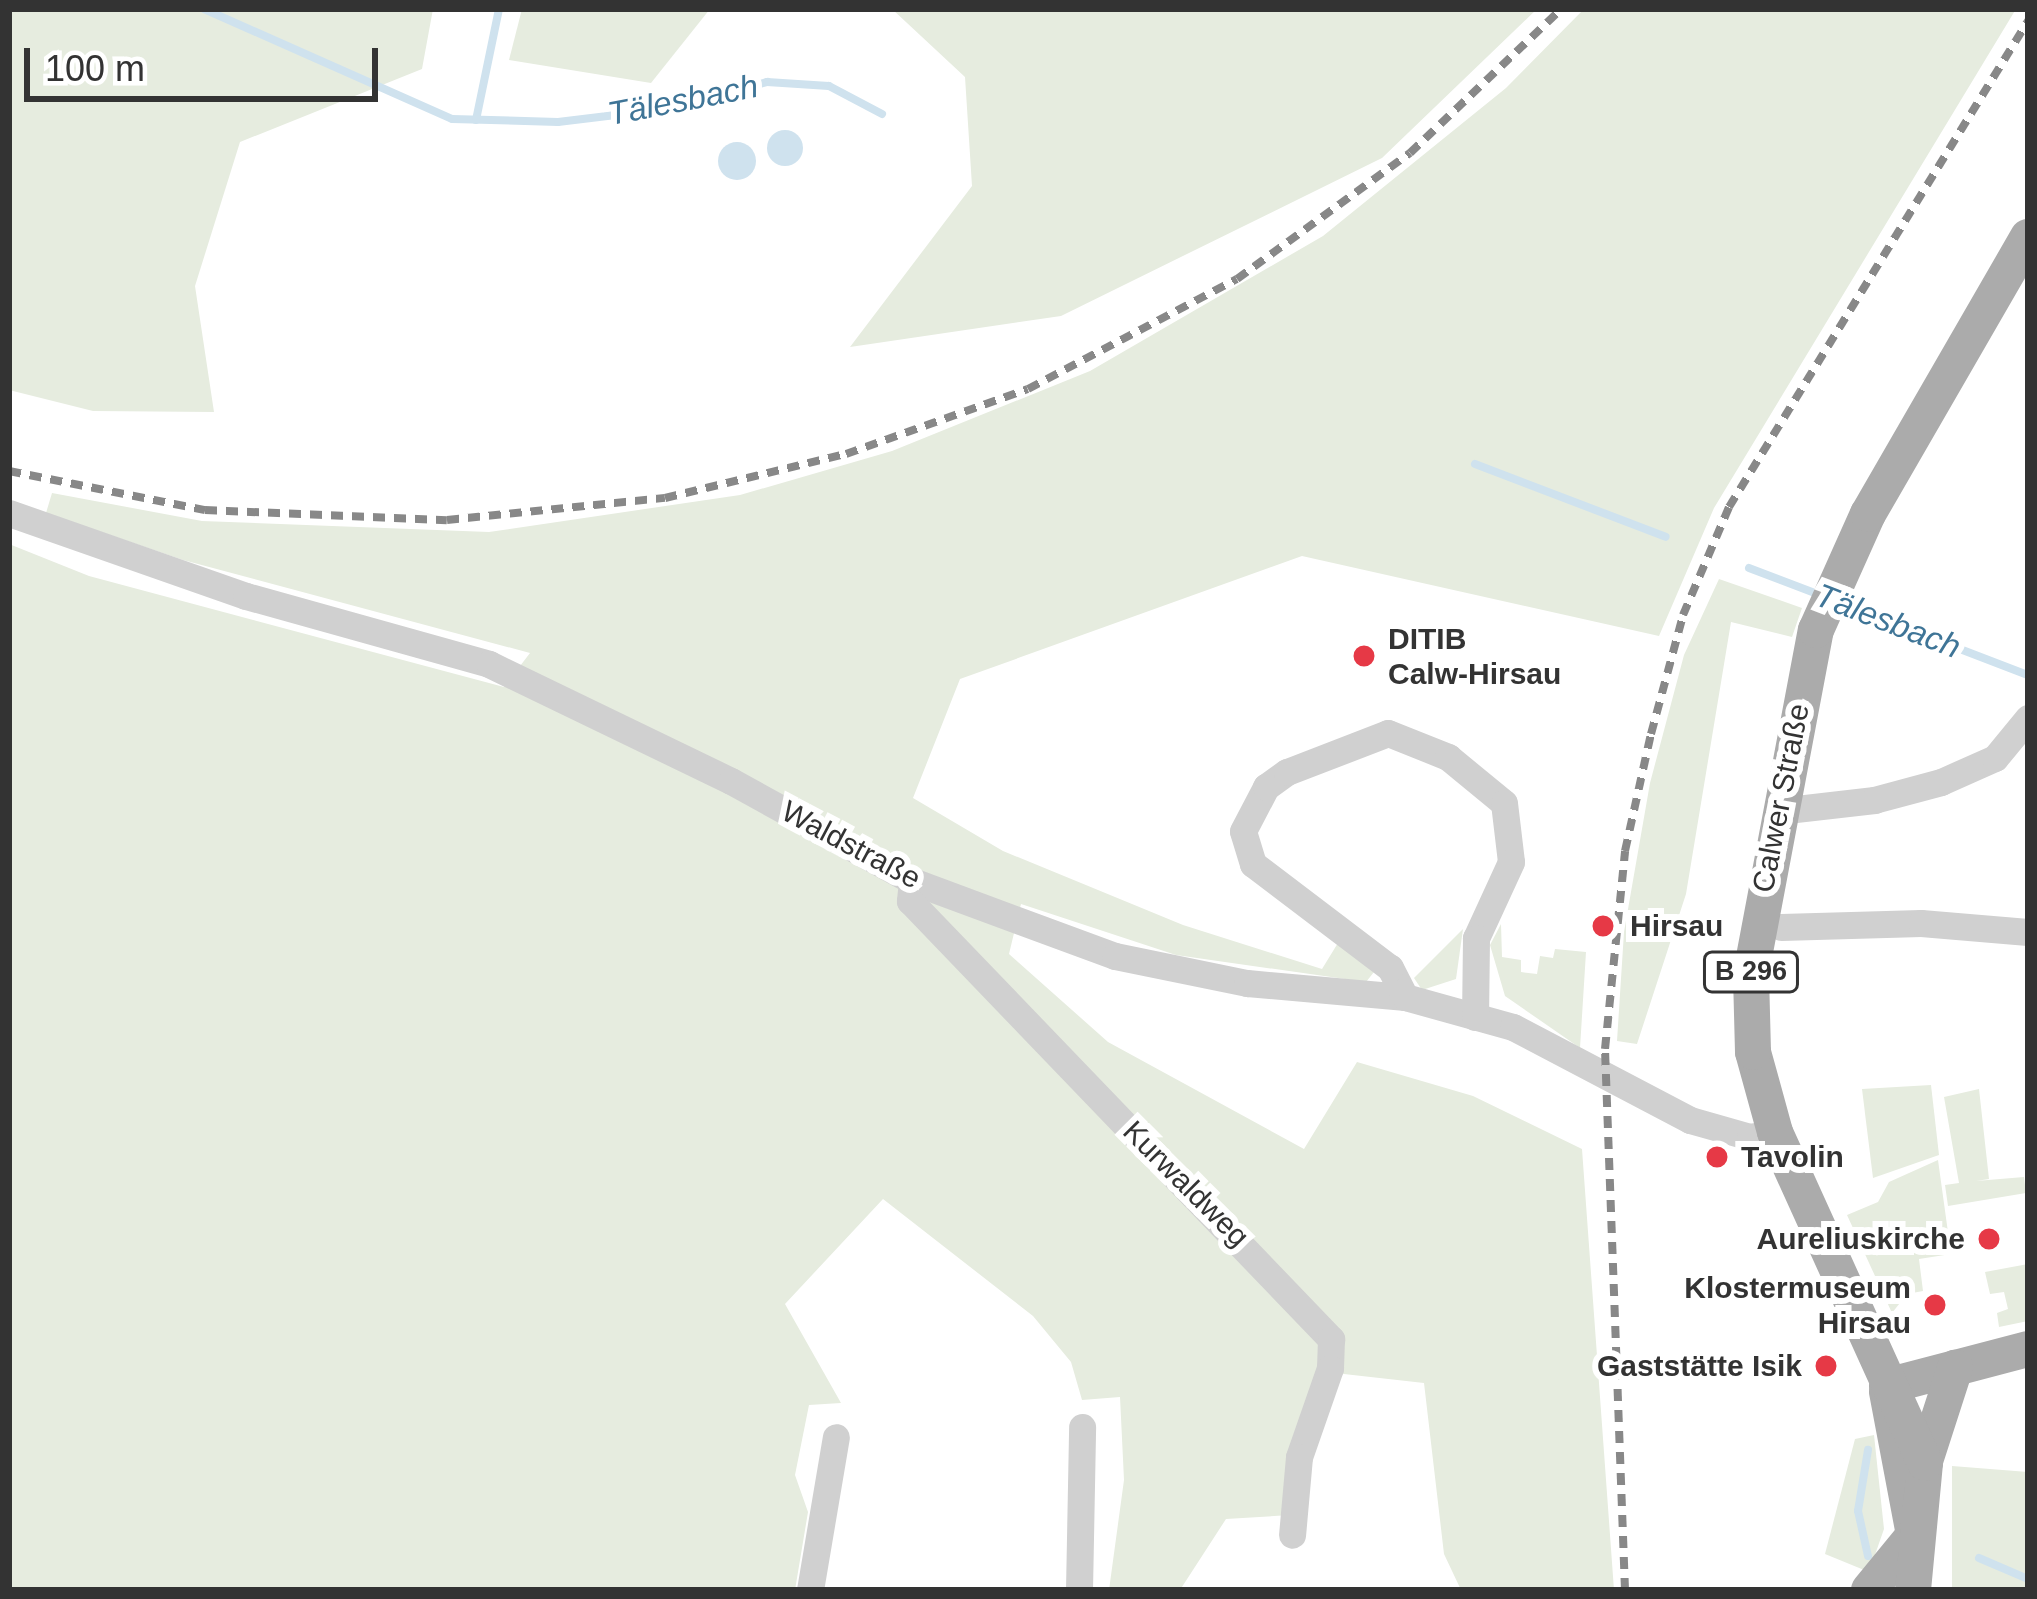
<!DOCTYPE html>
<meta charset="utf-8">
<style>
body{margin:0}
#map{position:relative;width:2037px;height:1599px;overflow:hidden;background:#fff;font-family:Arial,sans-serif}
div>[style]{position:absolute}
.green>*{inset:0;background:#e6ecdf}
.water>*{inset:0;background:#cfe2ee}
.round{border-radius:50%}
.stream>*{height:8px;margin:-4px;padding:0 4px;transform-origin:4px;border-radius:4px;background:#cfe2ee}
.minor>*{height:27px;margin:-13.5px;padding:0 13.5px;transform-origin:13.5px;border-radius:13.5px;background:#d0d0d0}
.major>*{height:36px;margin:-18px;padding:0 18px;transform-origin:18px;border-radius:18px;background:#ababab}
.rail>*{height:8px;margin-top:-4px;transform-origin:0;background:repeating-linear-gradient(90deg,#888 0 12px,transparent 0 21px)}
.dots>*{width:33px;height:33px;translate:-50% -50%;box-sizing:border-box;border:6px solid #fff;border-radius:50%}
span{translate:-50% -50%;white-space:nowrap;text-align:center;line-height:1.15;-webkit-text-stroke:12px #fff;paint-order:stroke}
.shield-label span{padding:3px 9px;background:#fff;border:3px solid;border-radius:9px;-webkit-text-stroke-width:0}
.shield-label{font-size:27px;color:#333;font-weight:700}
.poi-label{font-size:30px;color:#333;font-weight:700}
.left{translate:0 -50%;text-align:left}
.right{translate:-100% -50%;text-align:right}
.street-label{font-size:30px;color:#333}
.water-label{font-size:33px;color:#3f7597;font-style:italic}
.frame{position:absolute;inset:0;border:12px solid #333;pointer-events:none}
.scale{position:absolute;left:24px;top:48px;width:354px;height:54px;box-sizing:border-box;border:6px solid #333;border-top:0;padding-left:15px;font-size:36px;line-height:42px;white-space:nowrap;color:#333;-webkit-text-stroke:9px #fff;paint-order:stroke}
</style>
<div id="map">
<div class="green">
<div style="clip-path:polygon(9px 9px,433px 9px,422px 69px,240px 142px,195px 286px,214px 412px,93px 411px,9px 390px)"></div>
<div style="clip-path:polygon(522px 9px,710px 9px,651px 83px,509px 60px)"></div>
<div style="clip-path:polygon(892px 9px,1537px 9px,1382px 158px,1061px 316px,850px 347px,972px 186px,965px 77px)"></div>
<div style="clip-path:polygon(1584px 9px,2016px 9px,1714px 508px,1659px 636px,1302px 556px,960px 679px,913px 798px,1003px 851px,1183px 925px,1322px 969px,1341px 938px,1374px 972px,1366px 982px,1176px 955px,1021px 904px,1009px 954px,1108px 1042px,1304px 1149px,1357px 1062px,1473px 1096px,1582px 1149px,1614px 1590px,1461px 1590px,1444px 1554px,1424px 1383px,1335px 1373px,1303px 1463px,1306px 1514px,1226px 1519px,1180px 1590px,1109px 1590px,1124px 1480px,1120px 1397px,1082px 1400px,1071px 1362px,1033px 1316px,883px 1199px,785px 1304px,841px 1403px,809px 1405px,795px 1475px,808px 1512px,795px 1590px,9px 1590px,9px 544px,89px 576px,504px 687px,530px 653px,183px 560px,46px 513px,52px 493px,202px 521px,489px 532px,740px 495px,892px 451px,1090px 371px,1323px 236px,1506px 88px)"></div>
<div style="clip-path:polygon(1719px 579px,1802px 608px,1792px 637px,1731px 622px,1686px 894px,1637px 1044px,1617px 1041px,1624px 932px,1650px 783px,1684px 655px)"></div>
<div style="clip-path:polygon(1501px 924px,1502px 957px,1521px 960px,1521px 972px,1537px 974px,1540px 956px,1553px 958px,1555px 949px,1586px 952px,1580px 1048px,1505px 996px,1490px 945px)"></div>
<div style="clip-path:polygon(1463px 929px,1456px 979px,1422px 990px,1414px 978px)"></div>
<div style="clip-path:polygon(1931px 1085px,1939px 1155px,1873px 1178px,1862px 1089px)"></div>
<div style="clip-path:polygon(1979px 1089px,1989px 1179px,1976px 1181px,2024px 1177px,2026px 1193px,1948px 1206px,1945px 1185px,1959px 1183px,1944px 1097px)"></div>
<div style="clip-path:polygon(1938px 1160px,1951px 1254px,1919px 1259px,1923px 1291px,1907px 1294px,1892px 1313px,1847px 1215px,1878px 1202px,1889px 1182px)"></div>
<div style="clip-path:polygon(2028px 1264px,2028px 1321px,1999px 1327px,1997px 1313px,2008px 1309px,2004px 1292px,1990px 1294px,1985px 1272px)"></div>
<div style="clip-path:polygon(1874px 1435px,1884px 1529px,1869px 1572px,1825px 1554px,1855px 1439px)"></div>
<div style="clip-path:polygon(1952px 1466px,2028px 1472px,2028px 1590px,1952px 1590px)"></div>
</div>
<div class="water">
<div class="round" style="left:767px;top:130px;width:36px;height:36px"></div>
<div class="round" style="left:718px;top:142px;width:38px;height:38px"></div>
</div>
<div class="stream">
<div style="left:204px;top:9px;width:271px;rotate:23.9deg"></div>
<div style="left:452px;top:119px;width:106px;rotate:1.6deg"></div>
<div style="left:558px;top:122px;width:108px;rotate:-6.9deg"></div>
<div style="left:665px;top:109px;width:106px;rotate:-14.8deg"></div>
<div style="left:767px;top:82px;width:62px;rotate:3.7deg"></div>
<div style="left:829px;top:86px;width:60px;rotate:27.8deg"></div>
<div style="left:476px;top:120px;width:113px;rotate:-78.3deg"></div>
<div style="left:1475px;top:464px;width:204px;rotate:20.9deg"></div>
<div style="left:1749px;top:568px;width:76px;rotate:20.8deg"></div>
<div style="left:1840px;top:603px;width:201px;rotate:21deg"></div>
<div style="left:1868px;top:1556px;width:46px;rotate:-102.5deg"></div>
<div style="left:1858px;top:1511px;width:62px;rotate:-80.7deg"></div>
<div style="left:1979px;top:1558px;width:53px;rotate:23.2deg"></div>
</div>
<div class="minor">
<div style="left:9px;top:513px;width:251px;rotate:19.3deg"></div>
<div style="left:246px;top:596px;width:252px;rotate:15.6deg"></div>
<div style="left:489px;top:664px;width:269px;rotate:25.8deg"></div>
<div style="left:731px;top:781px;width:207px;rotate:28.9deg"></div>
<div style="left:912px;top:881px;width:216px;rotate:20.3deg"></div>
<div style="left:1115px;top:956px;width:135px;rotate:11.6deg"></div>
<div style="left:1247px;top:983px;width:159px;rotate:5.1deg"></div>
<div style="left:1405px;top:997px;width:112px;rotate:15.5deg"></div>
<div style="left:1513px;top:1027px;width:200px;rotate:27.7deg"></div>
<div style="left:1690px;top:1120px;width:62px;rotate:15.8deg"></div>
<div style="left:1750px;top:1137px;width:25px;rotate:-11deg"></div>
<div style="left:1778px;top:811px;width:97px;rotate:-6.5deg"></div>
<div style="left:1874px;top:800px;width:69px;rotate:-15deg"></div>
<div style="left:1941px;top:782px;width:59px;rotate:-24deg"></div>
<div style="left:1995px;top:758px;width:52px;rotate:-50.5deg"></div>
<div style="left:912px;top:881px;width:20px;rotate:96deg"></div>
<div style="left:910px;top:901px;width:608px;rotate:46.13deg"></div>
<div style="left:1331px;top:1339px;width:29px;rotate:92deg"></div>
<div style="left:1330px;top:1368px;width:94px;rotate:109.2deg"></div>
<div style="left:1299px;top:1457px;width:78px;rotate:95.1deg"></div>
<div style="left:1781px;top:927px;width:140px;rotate:-1.6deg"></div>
<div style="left:1921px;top:923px;width:107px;rotate:4.8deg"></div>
<div style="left:1405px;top:997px;width:33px;rotate:-117deg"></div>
<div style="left:1390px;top:968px;width:172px;rotate:-142.8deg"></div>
<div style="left:1253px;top:864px;width:34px;rotate:-107deg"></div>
<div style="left:1243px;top:831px;width:50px;rotate:-62.4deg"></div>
<div style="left:1266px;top:787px;width:26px;rotate:-36deg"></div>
<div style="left:1287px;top:772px;width:108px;rotate:-21.1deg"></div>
<div style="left:1388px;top:733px;width:65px;rotate:21.8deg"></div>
<div style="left:1448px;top:757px;width:72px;rotate:39.4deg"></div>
<div style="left:1504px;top:803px;width:59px;rotate:83.2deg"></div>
<div style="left:1511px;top:862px;width:84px;rotate:114.7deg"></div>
<div style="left:1476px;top:938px;width:79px;rotate:90.7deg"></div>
<div style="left:810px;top:1590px;width:155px;rotate:-80.4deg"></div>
<div style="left:1079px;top:1590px;width:163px;rotate:-88.9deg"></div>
</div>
<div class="major">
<div style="left:1887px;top:1386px;width:146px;rotate:-14.7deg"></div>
<div style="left:1887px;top:1392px;width:146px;rotate:79.3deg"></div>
<div style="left:1925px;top:1461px;width:98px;rotate:-72.1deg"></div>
<div style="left:1869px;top:1590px;width:71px;rotate:-50.7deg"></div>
<div style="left:1913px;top:1590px;width:128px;rotate:-84.6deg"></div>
<div style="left:1925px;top:1463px;width:363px;rotate:-114.4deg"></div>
<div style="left:1775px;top:1132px;width:83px;rotate:-105.4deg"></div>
<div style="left:1753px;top:1052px;width:79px;rotate:-91.5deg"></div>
<div style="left:1751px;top:973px;width:349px;rotate:-79.3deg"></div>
<div style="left:1816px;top:630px;width:127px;rotate:-65.9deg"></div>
<div style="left:1868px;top:514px;width:320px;rotate:-60deg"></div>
</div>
<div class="rail">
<div style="left:9px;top:471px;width:200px;rotate:11.3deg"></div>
<div style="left:205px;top:510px;width:242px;rotate:2.4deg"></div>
<div style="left:447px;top:520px;width:219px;rotate:-5.8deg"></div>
<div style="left:665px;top:498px;width:186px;rotate:-13.7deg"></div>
<div style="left:846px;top:454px;width:193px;rotate:-19.7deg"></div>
<div style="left:1028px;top:389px;width:236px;rotate:-27.8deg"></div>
<div style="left:1237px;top:279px;width:214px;rotate:-36.1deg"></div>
<div style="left:1410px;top:153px;width:209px;rotate:-43.6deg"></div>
<div style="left:1625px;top:1590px;width:541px;rotate:-92.12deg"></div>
<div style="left:1605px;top:1049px;width:199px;rotate:-84.2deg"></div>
<div style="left:1625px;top:851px;width:120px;rotate:-77.5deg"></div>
<div style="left:1651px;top:734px;width:123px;rotate:-74.9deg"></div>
<div style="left:1683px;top:615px;width:117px;rotate:-66.9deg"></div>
<div style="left:1729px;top:507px;width:571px;rotate:-58.4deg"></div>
</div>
<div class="dots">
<div style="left:1364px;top:656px;background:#e63946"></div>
<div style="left:1603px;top:926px;background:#e63946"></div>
<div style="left:1717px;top:1157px;background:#e63946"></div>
<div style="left:1989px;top:1239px;background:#e63946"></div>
<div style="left:1935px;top:1305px;background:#e63946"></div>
<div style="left:1826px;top:1366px;background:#e63946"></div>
</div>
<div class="shield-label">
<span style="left:1751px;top:972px">B 296</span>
</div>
<div class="poi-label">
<span class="left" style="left:1388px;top:656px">DITIB<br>Calw-Hirsau</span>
<span class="left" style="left:1630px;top:926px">Hirsau</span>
<span class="left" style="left:1741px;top:1157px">Tavolin</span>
<span class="right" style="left:1965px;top:1239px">Aureliuskirche</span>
<span class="right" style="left:1911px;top:1305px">Klostermuseum<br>Hirsau</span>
<span class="right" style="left:1802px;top:1366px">Gaststätte Isik</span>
</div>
<div class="street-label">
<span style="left:1781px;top:798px;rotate:-79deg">Calwer Straße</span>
<span style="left:851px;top:845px;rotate:28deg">Waldstraße</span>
<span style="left:1186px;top:1184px;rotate:45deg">Kurwaldweg</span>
</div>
<div class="water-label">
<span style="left:683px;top:100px;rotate:-11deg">Tälesbach</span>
<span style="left:1888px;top:621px;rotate:21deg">Tälesbach</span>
</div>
<div class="frame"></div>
<div class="scale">100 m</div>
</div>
